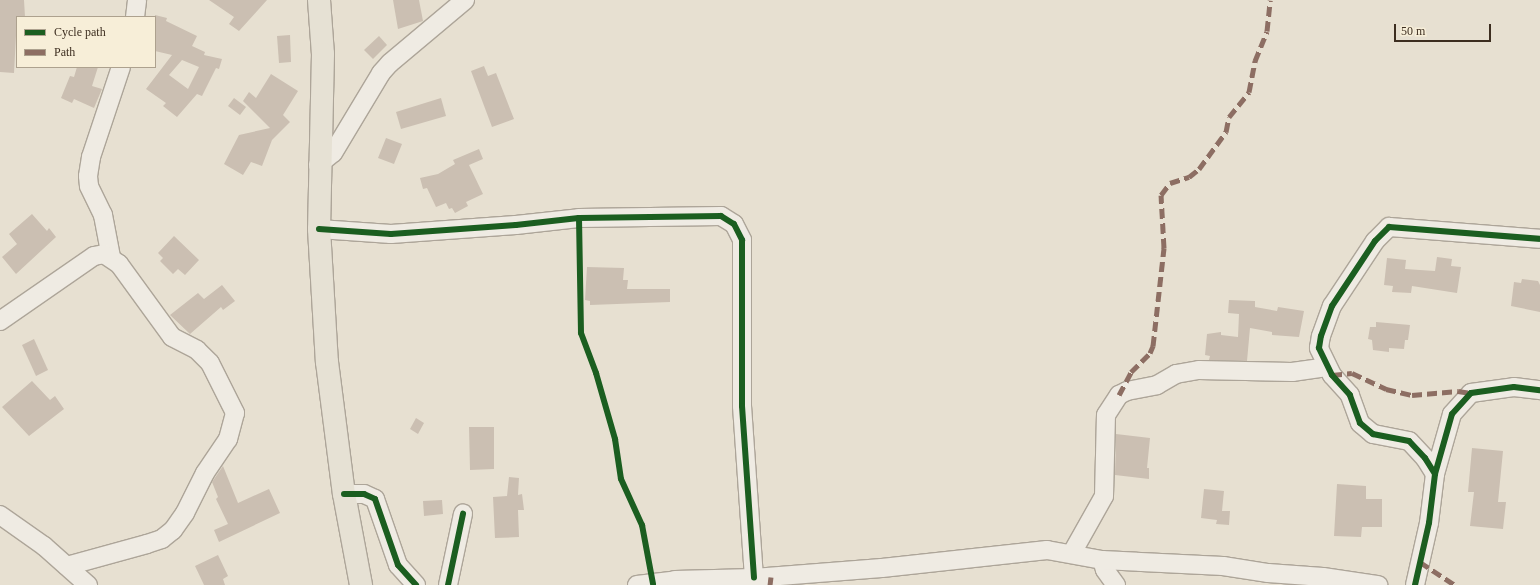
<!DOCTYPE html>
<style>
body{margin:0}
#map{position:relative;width:1540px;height:585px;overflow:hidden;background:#e7e0d1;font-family:"Times New Roman",serif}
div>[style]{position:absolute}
.building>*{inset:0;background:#cbbfb2}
.roads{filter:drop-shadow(1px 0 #ada599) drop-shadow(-1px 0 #ada599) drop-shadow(0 1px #ada599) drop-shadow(0 -1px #ada599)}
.minor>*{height:18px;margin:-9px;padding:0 9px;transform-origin:9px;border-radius:9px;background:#efebe3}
.major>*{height:22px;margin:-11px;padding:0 11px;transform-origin:11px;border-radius:11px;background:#e6e1d4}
.quiet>*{height:5px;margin-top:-2.5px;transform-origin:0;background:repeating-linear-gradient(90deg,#8d6e63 0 10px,transparent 0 15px)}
.cycleway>*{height:6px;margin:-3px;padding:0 3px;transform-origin:3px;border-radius:3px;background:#1b5e20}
span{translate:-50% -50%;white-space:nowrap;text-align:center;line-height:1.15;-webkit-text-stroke:3px #f7eed8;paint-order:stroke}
.legend{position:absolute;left:16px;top:16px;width:140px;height:52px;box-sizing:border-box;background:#f7eed8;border:1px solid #ada18e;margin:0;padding:5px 7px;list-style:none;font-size:12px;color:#3d2e20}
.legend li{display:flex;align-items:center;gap:8px;height:20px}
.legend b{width:20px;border:1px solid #ada18e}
.scale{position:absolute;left:1394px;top:24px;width:97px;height:18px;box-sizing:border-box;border:2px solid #3d2e20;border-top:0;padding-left:5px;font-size:12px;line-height:14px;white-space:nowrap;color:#3d2e20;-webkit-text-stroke:3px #f7eed8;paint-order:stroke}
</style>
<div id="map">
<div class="building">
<div style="clip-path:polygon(0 0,24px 0,25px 17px,17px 17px,14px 73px,0 72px)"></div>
<div style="clip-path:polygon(209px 0,267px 0,239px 31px,229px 24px,234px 17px)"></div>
<div style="clip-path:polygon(393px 0,419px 0,423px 21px,398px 29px)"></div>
<div style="clip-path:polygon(evenodd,155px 15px,167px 18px,166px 21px,197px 36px,192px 46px,205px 52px,204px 55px,222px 59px,219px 69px,216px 68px,202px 96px,197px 94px,177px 117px,163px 106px,166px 103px,146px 89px,172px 55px,155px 51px,155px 15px,182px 60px,199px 67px,188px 89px,169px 75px,182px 60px)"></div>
<div style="clip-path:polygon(290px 35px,291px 62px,279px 63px,277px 36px)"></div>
<div style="clip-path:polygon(379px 36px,387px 45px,373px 59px,364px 50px)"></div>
<div style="clip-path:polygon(484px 66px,488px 76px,496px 73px,514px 119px,492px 127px,471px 71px)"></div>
<div style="clip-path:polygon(77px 67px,98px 67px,92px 86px,102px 89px,94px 108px,74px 99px,72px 103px,61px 98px,70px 76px,74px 77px)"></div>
<div style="clip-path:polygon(271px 74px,298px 91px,283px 115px,290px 122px,272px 140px,262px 166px,251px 162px,243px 175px,224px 164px,239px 135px,270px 128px,243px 101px,249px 92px,256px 98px)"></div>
<div style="clip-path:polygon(234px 98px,246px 107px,240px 115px,228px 106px)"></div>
<div style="clip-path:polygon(441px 98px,446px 116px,401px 129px,396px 112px)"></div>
<div style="clip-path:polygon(386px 138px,402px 144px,394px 164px,378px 158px)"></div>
<div style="clip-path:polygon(479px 149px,483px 159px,469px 165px,483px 194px,466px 202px,468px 206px,455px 213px,452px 208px,449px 209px,446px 203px,436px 207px,427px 188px,423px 189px,420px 178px,438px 174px,455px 164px,453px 160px)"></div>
<div style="clip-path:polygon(32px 214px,47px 231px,49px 228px,56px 237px,16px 274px,2px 257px,17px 244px,9px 234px)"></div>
<div style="clip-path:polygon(174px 236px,199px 260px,185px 275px,178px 269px,173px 274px,160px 261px,163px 258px,158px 253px)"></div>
<div style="clip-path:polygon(1437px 257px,1452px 259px,1451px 266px,1461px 267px,1457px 293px,1412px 286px,1411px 293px,1392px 292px,1393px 286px,1384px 285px,1387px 258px,1406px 260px,1405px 269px,1435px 271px)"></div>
<div style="clip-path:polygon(587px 267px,624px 268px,623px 280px,628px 280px,627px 289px,670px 289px,670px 302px,590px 305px,590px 301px,585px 300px)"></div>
<div style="clip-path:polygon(1522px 279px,1538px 281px,1540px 285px,1540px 312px,1511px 306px,1514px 282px,1521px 283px)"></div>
<div style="clip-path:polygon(222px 285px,235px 301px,223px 310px,221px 307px,190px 334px,170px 315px,198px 293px,204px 299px)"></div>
<div style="clip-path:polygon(1229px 300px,1255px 301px,1255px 307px,1277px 311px,1278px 307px,1304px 311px,1299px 337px,1272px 335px,1272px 332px,1250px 328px,1247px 361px,1209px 360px,1210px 356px,1205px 355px,1207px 334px,1221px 332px,1221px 335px,1238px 337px,1239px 314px,1228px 313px)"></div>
<div style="clip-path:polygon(1376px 322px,1410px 325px,1408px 340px,1405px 340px,1404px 349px,1389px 348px,1389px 352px,1373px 350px,1372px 340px,1368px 339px,1370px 327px,1376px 327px)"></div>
<div style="clip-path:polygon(34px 339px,48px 370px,36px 376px,22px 345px)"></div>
<div style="clip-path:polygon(32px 381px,50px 400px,55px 396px,64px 409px,29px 436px,2px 407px)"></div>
<div style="clip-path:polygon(416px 418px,424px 423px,418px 434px,410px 429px)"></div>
<div style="clip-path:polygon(469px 427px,494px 427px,494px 469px,470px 470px)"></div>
<div style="clip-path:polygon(1116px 434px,1150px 438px,1147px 468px,1149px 468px,1149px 479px,1115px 475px)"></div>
<div style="clip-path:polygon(1472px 448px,1503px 451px,1498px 502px,1506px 502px,1503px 529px,1470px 526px,1474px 492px,1468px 492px)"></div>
<div style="clip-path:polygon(223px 466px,238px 503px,269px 489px,280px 513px,219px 542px,214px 530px,228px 524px,216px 499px,218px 497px,212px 482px)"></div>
<div style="clip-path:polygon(509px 477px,519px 478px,518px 495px,522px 494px,524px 510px,518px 510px,519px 537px,495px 538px,493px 497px,507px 496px)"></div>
<div style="clip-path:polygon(1337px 484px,1366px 486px,1366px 499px,1382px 499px,1382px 527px,1362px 527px,1361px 537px,1334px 536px)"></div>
<div style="clip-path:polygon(1204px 489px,1224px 491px,1222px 511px,1230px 511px,1229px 525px,1216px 524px,1217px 520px,1201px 518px)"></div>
<div style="clip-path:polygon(442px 500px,443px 514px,424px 516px,423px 501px)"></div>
<div style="clip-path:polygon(218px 555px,228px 576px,223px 579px,225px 585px,204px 585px,195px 566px)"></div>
</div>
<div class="roads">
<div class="minor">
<div style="left:135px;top:17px;width:17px;rotate:-83deg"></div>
<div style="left:318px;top:165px;width:19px;rotate:-39deg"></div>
<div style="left:333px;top:153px;width:93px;rotate:-59deg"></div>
<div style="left:381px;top:73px;width:13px;rotate:-48deg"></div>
<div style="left:390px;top:63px;width:98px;rotate:-40deg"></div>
<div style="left:319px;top:229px;width:72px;rotate:4deg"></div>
<div style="left:391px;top:234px;width:125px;rotate:-4.1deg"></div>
<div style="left:516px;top:225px;width:63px;rotate:-6.3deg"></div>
<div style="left:579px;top:218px;width:142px;rotate:-0.8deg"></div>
<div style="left:721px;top:216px;width:15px;rotate:32deg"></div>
<div style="left:734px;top:224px;width:18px;rotate:63deg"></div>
<div style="left:742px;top:240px;width:166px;rotate:90deg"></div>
<div style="left:742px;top:406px;width:172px;rotate:86deg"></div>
<div style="left:111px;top:257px;width:43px;rotate:-100.8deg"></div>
<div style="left:103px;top:215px;width:32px;rotate:-116deg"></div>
<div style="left:89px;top:186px;width:10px;rotate:-96deg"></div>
<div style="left:88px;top:176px;width:19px;rotate:-81deg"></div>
<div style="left:91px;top:157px;width:95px;rotate:-71.6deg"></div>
<div style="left:0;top:321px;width:114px;rotate:-34.7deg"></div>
<div style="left:94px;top:256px;width:10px;rotate:-11deg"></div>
<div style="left:104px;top:254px;width:18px;rotate:34deg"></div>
<div style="left:119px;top:264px;width:90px;rotate:54deg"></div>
<div style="left:172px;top:337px;width:28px;rotate:27deg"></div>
<div style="left:197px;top:350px;width:18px;rotate:45deg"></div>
<div style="left:210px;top:363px;width:56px;rotate:63.4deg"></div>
<div style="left:235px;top:413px;width:27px;rotate:105deg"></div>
<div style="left:228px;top:439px;width:41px;rotate:124.1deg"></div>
<div style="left:205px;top:473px;width:45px;rotate:116.6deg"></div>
<div style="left:185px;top:513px;width:21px;rotate:125deg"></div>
<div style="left:173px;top:530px;width:14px;rotate:141deg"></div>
<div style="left:162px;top:539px;width:16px;rotate:162deg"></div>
<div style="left:147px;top:544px;width:83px;rotate:164.6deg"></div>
<div style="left:1435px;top:474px;width:19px;rotate:-122deg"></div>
<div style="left:1425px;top:458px;width:23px;rotate:-133deg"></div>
<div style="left:1409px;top:441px;width:37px;rotate:-169deg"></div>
<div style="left:1373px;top:434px;width:17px;rotate:-140deg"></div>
<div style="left:1360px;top:423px;width:30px;rotate:-110deg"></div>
<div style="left:1350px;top:395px;width:27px;rotate:-132deg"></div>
<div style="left:1332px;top:375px;width:30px;rotate:-116deg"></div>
<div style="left:1319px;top:348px;width:12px;rotate:-81deg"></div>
<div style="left:1321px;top:336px;width:32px;rotate:-70deg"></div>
<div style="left:1332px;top:306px;width:78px;rotate:-56.5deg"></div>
<div style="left:1375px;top:241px;width:20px;rotate:-45deg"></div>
<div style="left:1389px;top:227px;width:151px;rotate:4.5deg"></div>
<div style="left:344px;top:494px;width:20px"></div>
<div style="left:364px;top:494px;width:12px;rotate:24deg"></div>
<div style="left:375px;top:499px;width:70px;rotate:70.8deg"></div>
<div style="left:398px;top:565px;width:27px;rotate:48deg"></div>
<div style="left:0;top:515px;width:54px;rotate:35.2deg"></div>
<div style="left:44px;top:546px;width:59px;rotate:41.6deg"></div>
<div style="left:1072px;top:553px;width:65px;rotate:-60.7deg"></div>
<div style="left:1104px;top:496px;width:81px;rotate:-88.6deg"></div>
<div style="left:1106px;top:415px;width:24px;rotate:-57deg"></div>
<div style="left:1119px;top:395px;width:9px;rotate:-27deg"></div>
<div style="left:1127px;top:391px;width:31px;rotate:-11deg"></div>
<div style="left:1157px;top:385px;width:22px;rotate:-30deg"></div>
<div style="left:1176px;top:374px;width:23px;rotate:-10deg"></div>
<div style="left:1199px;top:370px;width:93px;rotate:1.2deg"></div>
<div style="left:1292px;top:372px;width:35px;rotate:-8deg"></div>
<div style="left:1102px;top:560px;width:10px;rotate:73deg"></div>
<div style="left:1105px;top:570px;width:19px;rotate:54deg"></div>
<div style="left:448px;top:585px;width:73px;rotate:-78.1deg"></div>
<div style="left:637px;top:585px;width:38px;rotate:-7deg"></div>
<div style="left:675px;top:580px;width:79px;rotate:-1.5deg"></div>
<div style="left:754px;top:578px;width:128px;rotate:-4.5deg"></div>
<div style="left:882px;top:568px;width:166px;rotate:-6.2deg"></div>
<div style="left:1047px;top:550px;width:56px;rotate:10.3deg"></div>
<div style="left:1102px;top:560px;width:121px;rotate:2.8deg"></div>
<div style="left:1223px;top:566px;width:46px;rotate:8.8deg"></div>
<div style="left:1268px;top:573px;width:55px;rotate:4.2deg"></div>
<div style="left:1323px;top:577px;width:56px;rotate:8.3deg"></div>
<div style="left:1415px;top:585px;width:64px;rotate:-77.3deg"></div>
<div style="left:1429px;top:523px;width:49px;rotate:-83deg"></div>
<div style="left:1435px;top:474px;width:62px;rotate:-74.2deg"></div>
<div style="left:1452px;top:414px;width:28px;rotate:-48deg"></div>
<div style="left:1471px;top:393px;width:43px;rotate:-7.9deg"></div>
<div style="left:1514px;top:387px;width:26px;rotate:7deg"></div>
</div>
<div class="major">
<div style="left:319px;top:0;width:54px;rotate:85.8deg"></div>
<div style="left:323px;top:54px;width:175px;rotate:91.3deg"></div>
<div style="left:319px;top:229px;width:133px;rotate:86.6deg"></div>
<div style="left:327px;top:362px;width:133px;rotate:82.7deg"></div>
<div style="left:344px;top:494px;width:93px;rotate:79.4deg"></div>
</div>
</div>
<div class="quiet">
<div style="left:1332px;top:375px;width:20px;rotate:-6deg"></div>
<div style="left:1352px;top:373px;width:38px;rotate:25deg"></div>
<div style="left:1386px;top:389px;width:27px;rotate:13deg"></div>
<div style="left:1412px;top:395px;width:46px;rotate:-5deg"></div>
<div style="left:1458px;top:391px;width:13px;rotate:9deg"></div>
<div style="left:1119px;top:395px;width:26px;rotate:-62deg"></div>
<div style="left:1131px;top:372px;width:27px;rotate:-45deg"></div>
<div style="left:1150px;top:353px;width:8px;rotate:-67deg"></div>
<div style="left:1153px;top:346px;width:99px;rotate:-83.6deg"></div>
<div style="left:1164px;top:248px;width:53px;rotate:-93.2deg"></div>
<div style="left:1161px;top:195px;width:15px;rotate:-53deg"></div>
<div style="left:1170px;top:183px;width:20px;rotate:-18deg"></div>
<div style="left:1189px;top:177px;width:13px;rotate:-39deg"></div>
<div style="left:1199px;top:169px;width:46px;rotate:-53.9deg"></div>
<div style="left:1226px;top:132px;width:15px;rotate:-79deg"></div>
<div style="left:1229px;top:117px;width:32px;rotate:-51deg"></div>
<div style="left:1249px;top:92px;width:32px;rotate:-79deg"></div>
<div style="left:1255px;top:61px;width:32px;rotate:-68deg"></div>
<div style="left:1267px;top:31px;width:31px;rotate:-84deg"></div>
<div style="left:1420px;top:562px;width:42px;rotate:33.3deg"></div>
<div style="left:770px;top:585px;width:8px;rotate:-83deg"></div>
</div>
<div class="cycleway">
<div style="left:579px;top:218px;width:115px;rotate:89deg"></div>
<div style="left:581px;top:333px;width:43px;rotate:69.4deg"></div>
<div style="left:596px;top:373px;width:69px;rotate:73.9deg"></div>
<div style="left:615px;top:439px;width:40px;rotate:81.5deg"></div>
<div style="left:621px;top:479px;width:51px;rotate:65.5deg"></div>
<div style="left:642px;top:525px;width:60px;rotate:79.4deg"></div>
<div style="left:319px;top:229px;width:72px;rotate:4deg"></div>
<div style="left:391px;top:234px;width:125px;rotate:-4.1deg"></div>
<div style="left:516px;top:225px;width:63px;rotate:-6.3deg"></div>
<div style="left:579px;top:218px;width:142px;rotate:-0.8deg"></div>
<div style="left:721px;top:216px;width:15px;rotate:32deg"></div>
<div style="left:734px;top:224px;width:18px;rotate:63deg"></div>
<div style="left:742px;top:240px;width:166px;rotate:90deg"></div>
<div style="left:742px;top:406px;width:172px;rotate:86deg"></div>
<div style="left:1435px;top:474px;width:19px;rotate:-122deg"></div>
<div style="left:1425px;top:458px;width:23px;rotate:-133deg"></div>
<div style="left:1409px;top:441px;width:37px;rotate:-169deg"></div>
<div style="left:1373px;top:434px;width:17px;rotate:-140deg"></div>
<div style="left:1360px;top:423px;width:30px;rotate:-110deg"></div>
<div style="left:1350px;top:395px;width:27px;rotate:-132deg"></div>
<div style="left:1332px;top:375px;width:30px;rotate:-116deg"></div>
<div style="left:1319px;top:348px;width:12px;rotate:-81deg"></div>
<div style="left:1321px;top:336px;width:32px;rotate:-70deg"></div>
<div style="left:1332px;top:306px;width:78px;rotate:-56.5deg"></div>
<div style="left:1375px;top:241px;width:20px;rotate:-45deg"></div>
<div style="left:1389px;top:227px;width:151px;rotate:4.5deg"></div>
<div style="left:344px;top:494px;width:20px"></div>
<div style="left:364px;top:494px;width:12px;rotate:24deg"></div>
<div style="left:375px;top:499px;width:70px;rotate:70.8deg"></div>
<div style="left:398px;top:565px;width:27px;rotate:48deg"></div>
<div style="left:448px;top:585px;width:73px;rotate:-78.1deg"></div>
<div style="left:1415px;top:585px;width:64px;rotate:-77.3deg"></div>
<div style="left:1429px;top:523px;width:49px;rotate:-83deg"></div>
<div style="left:1435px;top:474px;width:62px;rotate:-74.2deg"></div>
<div style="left:1452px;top:414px;width:28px;rotate:-48deg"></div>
<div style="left:1471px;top:393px;width:43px;rotate:-7.9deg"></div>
<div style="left:1514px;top:387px;width:26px;rotate:7deg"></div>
</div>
<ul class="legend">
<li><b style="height:5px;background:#1b5e20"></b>Cycle path</li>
<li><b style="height:5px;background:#8d6e63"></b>Path</li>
</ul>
<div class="scale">50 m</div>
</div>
